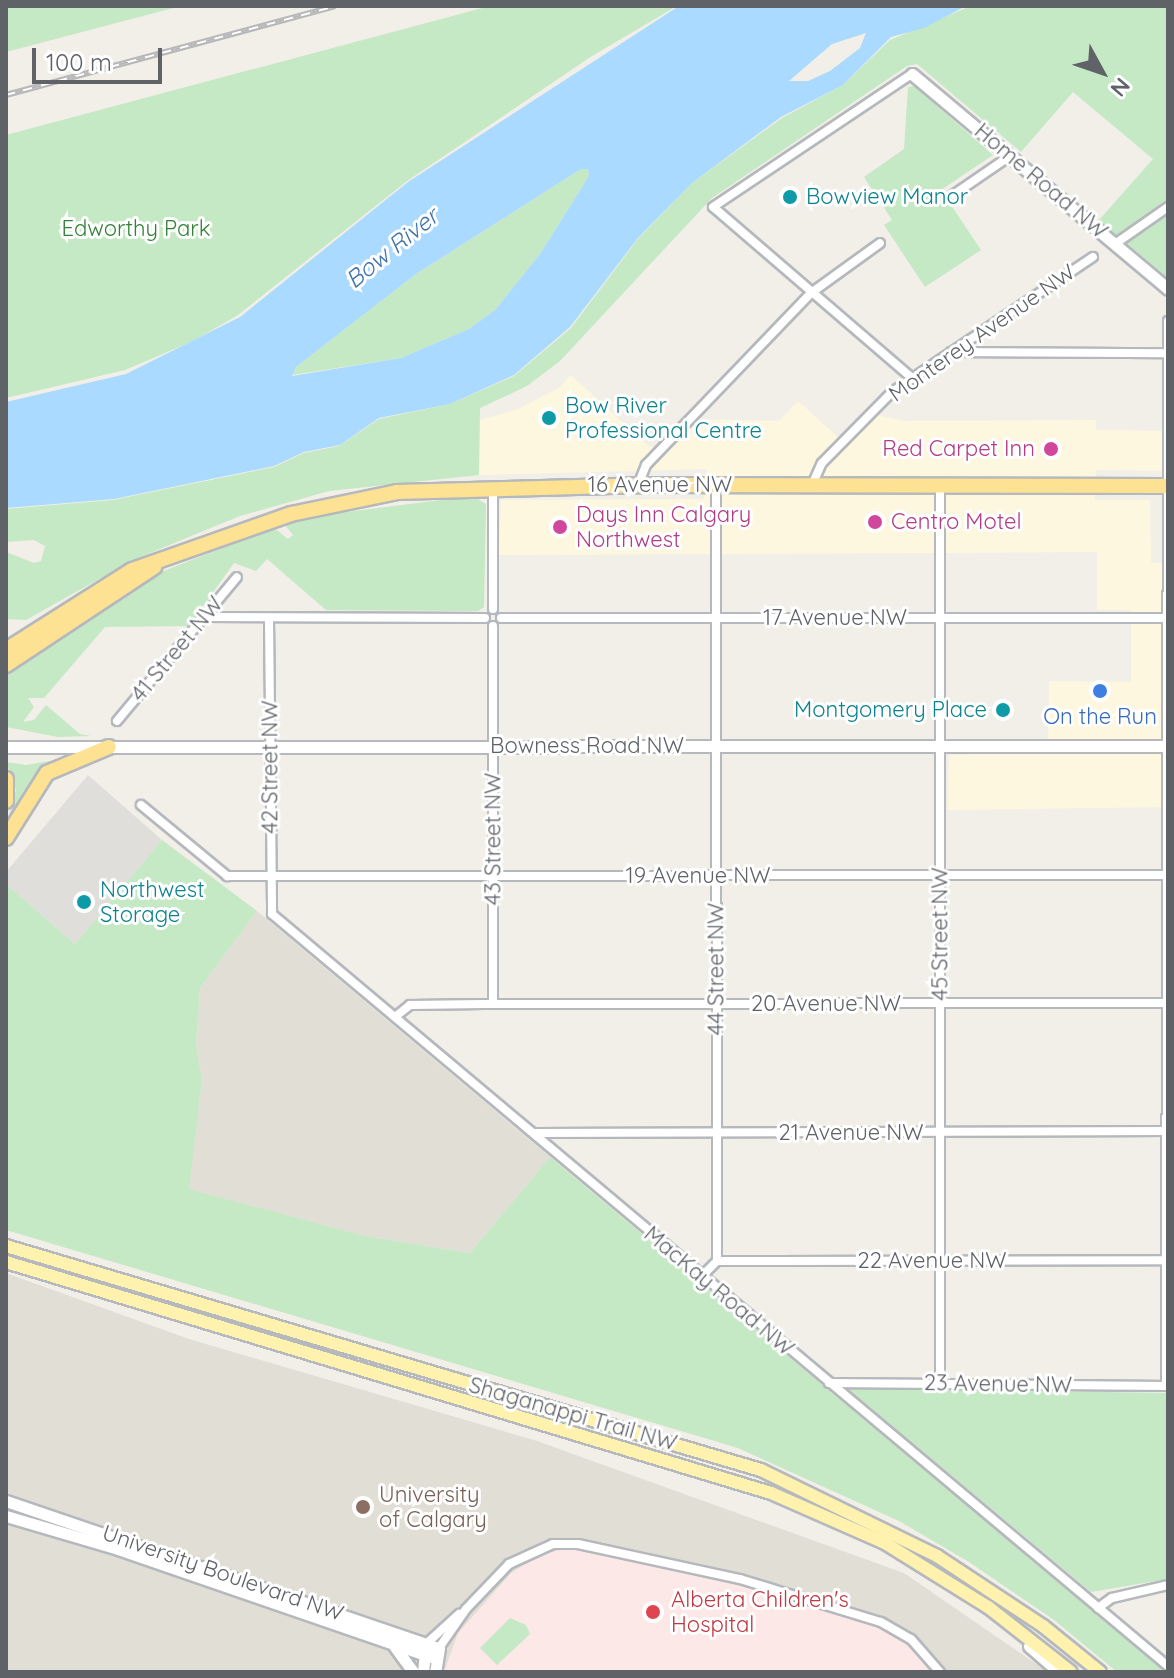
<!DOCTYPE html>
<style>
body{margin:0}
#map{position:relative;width:1174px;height:1678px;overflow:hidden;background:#f1efe8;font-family:Quicksand,sans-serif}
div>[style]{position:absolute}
.commercial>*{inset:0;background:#fef7e0}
.industrial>*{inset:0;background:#e0deda}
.education>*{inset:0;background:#e1ded6}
.medical>*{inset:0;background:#fce8e6}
.green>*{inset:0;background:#c5e8c5}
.water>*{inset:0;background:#aadaff}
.roads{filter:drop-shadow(2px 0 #b5b8bc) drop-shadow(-2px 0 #b5b8bc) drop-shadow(0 2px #b5b8bc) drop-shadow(0 -2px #b5b8bc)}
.street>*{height:8px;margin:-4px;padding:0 4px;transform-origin:4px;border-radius:4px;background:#fff}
.secondary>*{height:11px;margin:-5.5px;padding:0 5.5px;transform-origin:5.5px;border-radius:5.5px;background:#fff}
.primary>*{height:12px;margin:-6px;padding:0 6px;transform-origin:6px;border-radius:6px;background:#fff2af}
.highway>*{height:14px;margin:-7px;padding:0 7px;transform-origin:7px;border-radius:7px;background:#fde293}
.rail>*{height:6px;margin-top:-3px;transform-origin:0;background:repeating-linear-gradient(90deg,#fff 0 9px,#b6b7b8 0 18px);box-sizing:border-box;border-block:2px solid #b6b7b8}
.dots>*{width:22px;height:22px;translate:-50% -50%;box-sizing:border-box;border:4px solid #fff;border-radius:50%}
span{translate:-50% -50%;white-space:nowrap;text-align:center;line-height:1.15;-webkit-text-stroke:6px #fff;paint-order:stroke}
.street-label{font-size:22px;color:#5f6368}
.culture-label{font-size:22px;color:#0d838f}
.left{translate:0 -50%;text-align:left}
.right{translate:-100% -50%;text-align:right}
.park-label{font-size:22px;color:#348238}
.hotel-label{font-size:22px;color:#b23c85}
.shop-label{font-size:22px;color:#366cbe}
.education-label{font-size:22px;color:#785e54}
.health-label{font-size:22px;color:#be3a42}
.water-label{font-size:24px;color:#4174aa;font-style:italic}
.frame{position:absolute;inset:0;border:8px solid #5f6368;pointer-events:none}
.north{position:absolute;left:1062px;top:32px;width:80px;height:80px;-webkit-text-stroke:6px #fff;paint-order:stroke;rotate:130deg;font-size:22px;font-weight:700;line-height:32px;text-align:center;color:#5f6368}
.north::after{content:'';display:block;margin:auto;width:28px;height:36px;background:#5f6368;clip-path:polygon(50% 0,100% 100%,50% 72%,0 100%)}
.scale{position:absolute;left:32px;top:48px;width:130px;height:36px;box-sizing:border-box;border:4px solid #5f6368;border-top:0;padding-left:10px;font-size:24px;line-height:28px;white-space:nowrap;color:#5f6368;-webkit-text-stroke:6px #fff;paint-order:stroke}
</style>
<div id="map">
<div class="commercial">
<div style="clip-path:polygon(571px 375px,647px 445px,664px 452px,695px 419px,779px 421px,798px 401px,846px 444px,878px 415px,903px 421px,1096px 420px,1096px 430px,1168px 431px,1168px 471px,1096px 470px,1095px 500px,1150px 500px,1151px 562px,1168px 564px,1168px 807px,948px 810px,949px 755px,1048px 753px,1049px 681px,1131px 682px,1131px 610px,1097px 610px,1097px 552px,499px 555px,501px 500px,704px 499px,707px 469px,479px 475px,480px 420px,516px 410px,559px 388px)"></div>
</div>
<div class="industrial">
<div style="clip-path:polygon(88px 775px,162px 840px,75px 944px,6px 884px,6px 872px)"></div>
</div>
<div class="education">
<div style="clip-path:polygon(257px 911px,550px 1157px,470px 1253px,365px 1236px,188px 1189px,202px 1080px,196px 1045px,200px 988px)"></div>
<div style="clip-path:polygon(6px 1273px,189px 1339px,537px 1441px,904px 1573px,1048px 1672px,6px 1672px)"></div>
</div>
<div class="medical">
<div style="clip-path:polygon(570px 1548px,767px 1592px,876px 1626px,913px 1644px,934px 1672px,444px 1672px,458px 1633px,511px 1573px,542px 1554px)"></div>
</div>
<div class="green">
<div style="clip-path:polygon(6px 6px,181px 6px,6px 52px)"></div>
<div style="clip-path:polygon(490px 6px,677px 6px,592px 56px,407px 181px,238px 315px,193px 341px,125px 370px,6px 398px,6px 135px)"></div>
<div style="clip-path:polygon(971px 6px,1168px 6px,1168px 278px,1099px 220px,1153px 159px,1073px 92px,1021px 152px,917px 64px,907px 66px,712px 198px,560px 361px,527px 386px,480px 408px,479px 475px,329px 491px,240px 516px,133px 560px,26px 620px,6px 619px,6px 552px,34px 563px,41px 561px,45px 546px,34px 540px,6px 542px,6px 509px,113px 500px,274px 467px,304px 453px,339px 446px,379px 419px,450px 404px,514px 376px,571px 328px,638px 239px,692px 183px,782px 118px,843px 85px,890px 40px)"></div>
<div style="clip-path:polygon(914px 86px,993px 155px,941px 190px,981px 250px,925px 287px,884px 225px,892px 220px,864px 177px,904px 149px,908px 87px)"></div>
<div style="clip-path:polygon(581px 169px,588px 169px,589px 176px,540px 254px,495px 310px,469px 329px,401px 358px,292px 375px,296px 367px,416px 274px)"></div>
<div style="clip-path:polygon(473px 496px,486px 504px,484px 607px,478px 611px,326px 610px,267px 559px,256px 571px,234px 563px,189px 626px,105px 627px,44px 698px,28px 698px,34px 707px,23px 722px,34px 720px,46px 705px,80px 734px,91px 736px,58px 737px,6px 727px,6px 672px,122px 593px,166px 570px,274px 528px,288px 539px,293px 535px,285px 525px,323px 515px)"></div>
<div style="clip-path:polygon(56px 760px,34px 778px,7px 824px,16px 790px,6px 762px,26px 765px)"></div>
<div style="clip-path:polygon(162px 840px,257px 911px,200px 988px,196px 1045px,202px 1080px,189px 1189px,365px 1236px,470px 1253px,550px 1157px,1165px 1672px,1117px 1672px,1054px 1620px,969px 1562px,899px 1521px,738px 1448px,6px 1230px,6px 884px,75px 944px)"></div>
<div style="clip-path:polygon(847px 1388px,1168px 1393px,1168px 1579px,1091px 1592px)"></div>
<div style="clip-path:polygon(510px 1618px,526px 1625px,530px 1634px,497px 1665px,480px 1648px)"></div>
</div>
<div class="water">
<div style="clip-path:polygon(evenodd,679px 6px,966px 6px,924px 28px,891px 37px,843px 85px,781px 117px,692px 183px,638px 238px,570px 327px,514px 375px,450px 404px,379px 418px,340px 445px,304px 452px,274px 466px,114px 499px,6px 508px,6px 402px,126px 374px,240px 317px,408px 182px,679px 6px,866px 33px,860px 48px,830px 71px,808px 81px,789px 81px,832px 44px,866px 33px,679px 6px,581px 169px,588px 169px,589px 176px,540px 254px,495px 310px,469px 329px,401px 358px,292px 376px,296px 367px,416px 274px,581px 169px)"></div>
</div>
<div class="roads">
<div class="street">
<div style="left:953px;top:195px;width:69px;rotate:-34.4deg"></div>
<div style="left:1115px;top:244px;width:65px;rotate:-34.9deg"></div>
<div style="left:951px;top:352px;width:216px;rotate:0.3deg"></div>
<div style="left:912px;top:378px;width:262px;rotate:-139.3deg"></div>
<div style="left:713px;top:207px;width:239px;rotate:-33.8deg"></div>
<div style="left:638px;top:485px;width:22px;rotate:-68deg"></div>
<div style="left:646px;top:465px;width:238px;rotate:-46.2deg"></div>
<div style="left:811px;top:293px;width:85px;rotate:-35.9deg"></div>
<div style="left:716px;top:485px;width:776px;rotate:89.93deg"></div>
<div style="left:812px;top:485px;width:24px;rotate:-66deg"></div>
<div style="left:822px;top:463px;width:100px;rotate:-45.4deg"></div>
<div style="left:892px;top:392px;width:242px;rotate:-33.9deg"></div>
<div style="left:493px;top:487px;width:122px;rotate:90deg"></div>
<div style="left:204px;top:617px;width:281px;rotate:0.2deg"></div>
<div style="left:501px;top:618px;width:667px"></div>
<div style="left:269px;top:619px;width:295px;rotate:89.4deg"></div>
<div style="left:272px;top:914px;width:1170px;rotate:40.01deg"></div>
<div style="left:117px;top:721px;width:187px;rotate:-50.2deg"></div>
<div style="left:141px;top:805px;width:112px;rotate:39.5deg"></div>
<div style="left:227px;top:876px;width:941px;rotate:-0.06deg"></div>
<div style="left:493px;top:1004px;width:378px;rotate:-90deg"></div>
<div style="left:395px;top:1017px;width:19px;rotate:-39deg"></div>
<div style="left:410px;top:1005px;width:74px;rotate:-0.8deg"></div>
<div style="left:484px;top:1004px;width:681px;rotate:-0.08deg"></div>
<div style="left:534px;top:1133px;width:634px;rotate:-0.18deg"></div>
<div style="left:702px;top:1276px;width:21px;rotate:-45deg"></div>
<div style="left:717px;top:1261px;width:451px;rotate:-0.1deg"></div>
<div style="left:829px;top:1383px;width:339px;rotate:0.5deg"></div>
<div style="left:940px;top:1383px;width:898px;rotate:-90deg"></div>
<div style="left:1166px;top:1386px;width:1065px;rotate:-89.89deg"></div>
<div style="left:1098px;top:1608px;width:17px;rotate:-36deg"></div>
<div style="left:1112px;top:1598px;width:57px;rotate:-13.1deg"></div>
<div style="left:426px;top:1644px;width:45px;rotate:-42.3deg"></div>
<div style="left:439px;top:1648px;width:47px;rotate:-55.3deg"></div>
<div style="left:466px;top:1609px;width:62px;rotate:-46.3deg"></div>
<div style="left:509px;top:1564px;width:48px;rotate:-24.4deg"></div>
<div style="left:553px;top:1544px;width:25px"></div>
<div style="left:578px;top:1544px;width:166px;rotate:12.2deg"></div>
<div style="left:740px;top:1579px;width:147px;rotate:17deg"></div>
<div style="left:881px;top:1622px;width:34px;rotate:30deg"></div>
<div style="left:911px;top:1639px;width:44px;rotate:48.7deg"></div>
</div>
<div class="secondary">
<div style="left:912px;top:74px;width:334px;rotate:40deg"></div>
<div style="left:6px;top:747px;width:1162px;rotate:-0.05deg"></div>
<div style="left:6px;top:1501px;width:457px;rotate:18.8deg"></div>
<div style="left:439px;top:1648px;width:24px;rotate:99deg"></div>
<div style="left:6px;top:1516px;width:117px;rotate:16.4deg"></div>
<div style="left:118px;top:1549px;width:337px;rotate:19deg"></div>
<div style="left:1029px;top:1646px;width:40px;rotate:41deg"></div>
<div style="left:395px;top:1647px;width:31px;rotate:54deg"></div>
<div style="left:423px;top:1672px;width:20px;rotate:-84deg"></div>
</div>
<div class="primary">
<div style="left:6px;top:1246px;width:788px;rotate:16.53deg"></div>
<div style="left:761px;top:1470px;width:196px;rotate:26deg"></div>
<div style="left:937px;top:1556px;width:127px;rotate:33.4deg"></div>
<div style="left:1043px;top:1626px;width:73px;rotate:38.9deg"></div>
<div style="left:6px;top:1262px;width:799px;rotate:16.8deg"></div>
<div style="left:771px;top:1493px;width:124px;rotate:23.7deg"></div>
<div style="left:885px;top:1543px;width:121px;rotate:31.9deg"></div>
<div style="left:988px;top:1607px;width:105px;rotate:38.1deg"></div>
</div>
<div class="highway">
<div style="left:6px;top:650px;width:149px;rotate:-32.4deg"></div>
<div style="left:132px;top:570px;width:169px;rotate:-19.4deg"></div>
<div style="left:291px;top:514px;width:108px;rotate:-11.7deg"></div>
<div style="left:397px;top:492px;width:252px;rotate:-1.6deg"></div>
<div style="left:649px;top:485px;width:519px;rotate:0.11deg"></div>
<div style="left:6px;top:665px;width:178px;rotate:-33.5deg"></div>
<div style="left:6px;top:779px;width:22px;rotate:90deg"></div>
<div style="left:6px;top:838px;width:77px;rotate:-57.8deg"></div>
<div style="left:47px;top:773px;width:67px;rotate:-22.8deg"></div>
</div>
</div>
<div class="rail">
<div style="left:6px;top:95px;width:341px;rotate:-15.1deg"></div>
</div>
<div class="dots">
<div style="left:790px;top:197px;background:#0f9aa8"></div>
<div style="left:549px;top:418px;background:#0f9aa8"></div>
<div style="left:1051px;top:449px;background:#d1479c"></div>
<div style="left:875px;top:522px;background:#d1479c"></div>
<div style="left:560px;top:527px;background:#d1479c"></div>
<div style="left:1100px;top:691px;background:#3f7fe0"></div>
<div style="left:1003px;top:710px;background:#0f9aa8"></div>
<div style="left:84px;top:902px;background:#0f9aa8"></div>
<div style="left:363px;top:1507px;background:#8d6e63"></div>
<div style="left:653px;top:1612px;background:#e0444e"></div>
</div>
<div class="street-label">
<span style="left:1041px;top:181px;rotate:40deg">Home Road NW</span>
<span style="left:982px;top:333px;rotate:-35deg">Monterey Avenue NW</span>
<span style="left:660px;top:485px">16 Avenue NW</span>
<span style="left:835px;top:618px">17 Avenue NW</span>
<span style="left:177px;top:649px;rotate:-50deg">41 Street NW</span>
<span style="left:587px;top:746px">Bowness Road NW</span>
<span style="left:270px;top:767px;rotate:-90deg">42 Street NW</span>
<span style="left:493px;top:839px;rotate:-90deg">43 Street NW</span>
<span style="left:698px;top:876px">19 Avenue NW</span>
<span style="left:940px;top:934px;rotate:-90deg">45 Street NW</span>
<span style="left:716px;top:969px;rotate:-90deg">44 Street NW</span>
<span style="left:826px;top:1004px">20 Avenue NW</span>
<span style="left:851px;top:1133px">21 Avenue NW</span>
<span style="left:932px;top:1261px">22 Avenue NW</span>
<span style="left:719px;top:1291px;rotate:40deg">MacKay Road NW</span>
<span style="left:998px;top:1384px;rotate:1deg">23 Avenue NW</span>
<span style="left:573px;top:1414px;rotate:16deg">Shaganappi Trail NW</span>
<span style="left:223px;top:1573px;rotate:19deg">University Boulevard NW</span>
</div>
<div class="culture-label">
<span class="left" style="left:806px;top:197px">Bowview Manor</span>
<span class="left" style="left:565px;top:418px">Bow River<br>Professional Centre</span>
<span class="right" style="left:987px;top:710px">Montgomery Place</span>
<span class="left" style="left:100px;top:902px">Northwest<br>Storage</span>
</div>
<div class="park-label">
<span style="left:136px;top:229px">Edworthy Park</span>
</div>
<div class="hotel-label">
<span class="right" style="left:1035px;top:449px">Red Carpet Inn</span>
<span class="left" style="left:576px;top:527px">Days Inn Calgary<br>Northwest</span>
<span class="left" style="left:891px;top:522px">Centro Motel</span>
</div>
<div class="shop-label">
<span style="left:1100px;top:717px">On the Run</span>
</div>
<div class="education-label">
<span class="left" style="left:379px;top:1507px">University<br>of Calgary</span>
</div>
<div class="health-label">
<span class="left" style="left:671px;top:1612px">Alberta Children's<br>Hospital</span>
</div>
<div class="water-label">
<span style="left:392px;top:248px;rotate:-39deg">Bow River</span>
</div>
<div class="frame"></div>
<div class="north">N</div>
<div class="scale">100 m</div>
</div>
